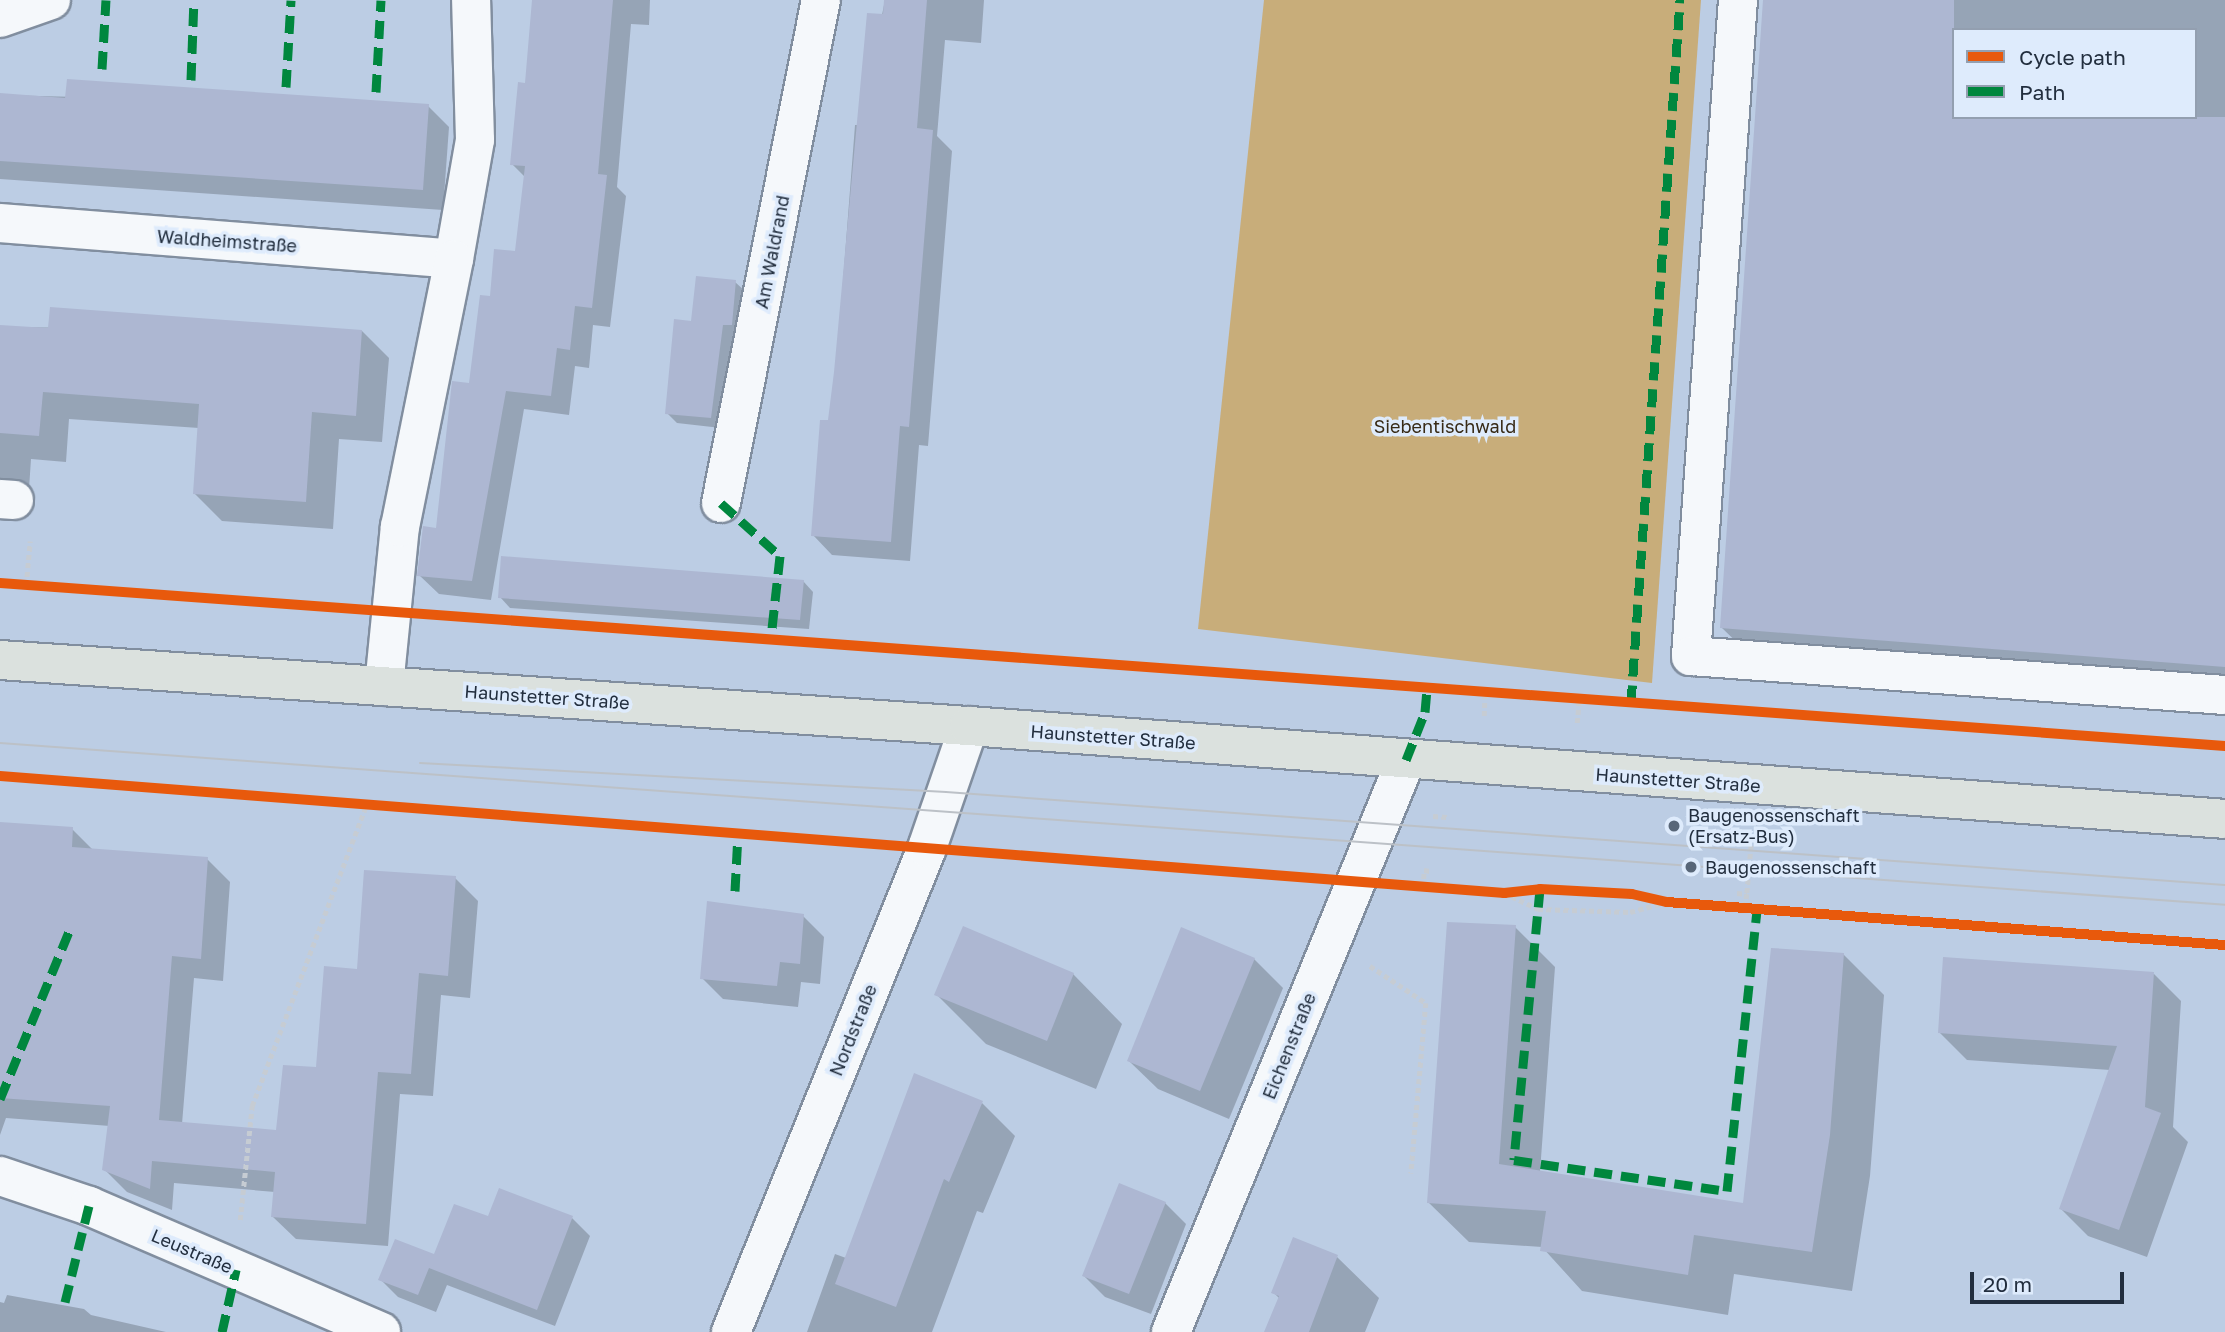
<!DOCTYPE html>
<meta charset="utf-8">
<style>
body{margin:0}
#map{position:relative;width:2225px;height:1332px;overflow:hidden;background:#bccde4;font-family:"Golos Text",sans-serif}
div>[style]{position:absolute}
.green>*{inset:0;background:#c8ad7a}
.shadow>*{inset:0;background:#0003}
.building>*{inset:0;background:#adb7d2}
.path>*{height:4.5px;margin-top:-2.25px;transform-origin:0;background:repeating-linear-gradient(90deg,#c6ccd3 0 5px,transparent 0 8.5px)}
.roads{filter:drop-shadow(2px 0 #818e9f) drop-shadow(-2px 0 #818e9f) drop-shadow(0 2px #818e9f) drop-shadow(0 -2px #818e9f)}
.minor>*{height:38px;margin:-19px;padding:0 19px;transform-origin:19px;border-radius:19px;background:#f5f8fb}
.major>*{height:38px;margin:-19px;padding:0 19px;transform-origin:19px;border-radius:19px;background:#dbe1de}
.tram>*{height:2px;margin:-1px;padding:0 1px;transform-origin:1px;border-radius:1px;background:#bcc1c7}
.quiet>*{height:9px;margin-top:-4.5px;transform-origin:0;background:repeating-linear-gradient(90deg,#00873e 0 18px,transparent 0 27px)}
.cycleway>*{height:10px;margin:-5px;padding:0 5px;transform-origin:5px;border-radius:5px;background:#e8590c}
.dots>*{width:19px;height:19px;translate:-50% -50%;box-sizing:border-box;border:4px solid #deebfc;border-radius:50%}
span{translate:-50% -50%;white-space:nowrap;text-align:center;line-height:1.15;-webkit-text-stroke:7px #deebfc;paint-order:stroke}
.street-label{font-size:18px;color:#222e3e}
.park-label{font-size:18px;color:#372a16}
.poi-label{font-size:18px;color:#222e3e}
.left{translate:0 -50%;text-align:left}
.legend{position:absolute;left:1952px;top:28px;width:245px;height:91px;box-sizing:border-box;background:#deebfc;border:2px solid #939fb0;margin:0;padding:9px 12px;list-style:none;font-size:21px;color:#222e3e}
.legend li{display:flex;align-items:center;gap:14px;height:35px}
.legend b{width:35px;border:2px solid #939fb0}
.scale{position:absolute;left:1970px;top:1272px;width:154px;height:32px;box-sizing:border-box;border:4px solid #222e3e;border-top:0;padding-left:9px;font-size:21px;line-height:24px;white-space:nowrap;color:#222e3e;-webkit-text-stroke:5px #deebfc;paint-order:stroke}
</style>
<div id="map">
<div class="green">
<div style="clip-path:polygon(1264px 0,1701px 0,1652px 683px,1198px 629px)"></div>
</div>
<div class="shadow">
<div style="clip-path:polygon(550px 0,650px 0,649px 25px,631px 24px,617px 187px,626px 196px,610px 327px,593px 325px,589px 368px,575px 366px,569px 415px,524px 409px,491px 600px,439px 594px,419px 575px,438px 530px,491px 298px,516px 253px,525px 177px,512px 164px)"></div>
<div style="clip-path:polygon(885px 0,984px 0,981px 43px,945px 40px,937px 136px,952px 151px,928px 446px,919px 445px,910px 561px,832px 555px,813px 535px,836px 372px,855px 125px,860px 125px)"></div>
<div style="clip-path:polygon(evenodd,1765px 0,2225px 0,2225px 694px,1753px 658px,1722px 628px,1765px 0,1954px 30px,2195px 30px,2195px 117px,1954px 117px,1954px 30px)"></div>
<div style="clip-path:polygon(0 95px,428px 106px,449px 127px,443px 210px,0 179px)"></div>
<div style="clip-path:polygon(735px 282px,746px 292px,741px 335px,733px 335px,721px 428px,677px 423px,667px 413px,692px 323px)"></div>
<div style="clip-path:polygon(0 327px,362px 331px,389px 358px,382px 442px,339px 439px,333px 529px,222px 521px,195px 494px,199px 428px,69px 419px,66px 462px,31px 459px,28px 504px,0 505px)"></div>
<div style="clip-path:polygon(803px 581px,813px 592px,809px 629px,510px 608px,500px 597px)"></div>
<div style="clip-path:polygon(0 824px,72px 829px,94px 851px,207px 859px,230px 882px,223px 981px,194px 978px,182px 1124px,278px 1132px,317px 1069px,359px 971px,455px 878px,478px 901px,470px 998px,441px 995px,433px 1096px,400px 1094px,388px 1246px,296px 1239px,273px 1217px,275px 1192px,174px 1183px,172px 1210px,127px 1192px,104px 1169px,110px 1126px,6px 1118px,0 1135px)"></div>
<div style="clip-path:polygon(709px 903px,803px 916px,824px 937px,820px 984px,801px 982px,798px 1007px,723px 999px,702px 978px)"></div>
<div style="clip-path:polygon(1515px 927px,1555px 967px,1540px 1172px,1744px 1205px,1843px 954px,1884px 995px,1870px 1176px,1852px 1291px,1734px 1274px,1728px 1315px,1582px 1291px,1542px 1247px,1469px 1242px,1428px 1202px)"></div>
<div style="clip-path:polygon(1254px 959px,1283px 988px,1229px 1119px,1158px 1089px,1129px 1061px)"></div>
<div style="clip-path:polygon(1073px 974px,1122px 1024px,1096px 1089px,986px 1044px,936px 994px)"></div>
<div style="clip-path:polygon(2154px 974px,2181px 1001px,2173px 1127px,2188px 1142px,2147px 1257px,2088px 1236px,2061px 1209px,2110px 1070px,1967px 1060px,1939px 1032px)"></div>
<div style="clip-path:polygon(982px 1103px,1015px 1136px,983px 1213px,977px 1211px,932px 1332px,807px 1332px,835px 1254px,846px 1258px)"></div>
<div style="clip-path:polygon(1165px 1203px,1186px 1224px,1151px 1314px,1105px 1297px,1084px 1276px)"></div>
<div style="clip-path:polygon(489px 1218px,572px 1218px,590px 1236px,555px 1326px,447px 1285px,436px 1312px,398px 1297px,380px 1279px,435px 1256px)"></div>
<div style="clip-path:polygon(1294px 1239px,1337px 1257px,1379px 1298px,1365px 1332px,1266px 1332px,1280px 1299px,1273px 1292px)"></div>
<div style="clip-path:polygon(7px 1295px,84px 1309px,91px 1315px,166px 1332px,0 1332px,0 1302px,4px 1303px)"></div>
</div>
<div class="building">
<div style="clip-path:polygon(532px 0,613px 0,598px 174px,607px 175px,592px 308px,575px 306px,570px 350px,557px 348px,551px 396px,506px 391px,472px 581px,417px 576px,423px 526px,436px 528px,452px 381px,469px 383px,480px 295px,490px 296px,494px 249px,515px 251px,525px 166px,510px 165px,518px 82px,525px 83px)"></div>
<div style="clip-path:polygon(884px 0,927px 0,917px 128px,933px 130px,909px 427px,900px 426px,891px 542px,811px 536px,820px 420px,828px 420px,834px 372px,867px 13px,883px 14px)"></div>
<div style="clip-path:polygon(1763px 0,1954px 0,1954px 117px,2225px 117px,2225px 667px,1720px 628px)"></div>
<div style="clip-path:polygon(67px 79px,429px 104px,423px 190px,0 161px,0 93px,65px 98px)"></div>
<div style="clip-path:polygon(696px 276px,736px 280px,732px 325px,723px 325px,711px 418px,665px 414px,674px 319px,691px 321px)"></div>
<div style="clip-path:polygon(50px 307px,362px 330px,356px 416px,312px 412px,306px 502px,193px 494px,199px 404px,43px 392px,39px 436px,0 433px,0 325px,48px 328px)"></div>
<div style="clip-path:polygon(501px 556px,804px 580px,800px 620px,498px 598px)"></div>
<div style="clip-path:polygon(0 822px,73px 827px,72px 847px,208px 857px,201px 959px,172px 956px,159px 1120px,276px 1130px,283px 1065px,316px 1067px,324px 966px,357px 969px,364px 870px,456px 876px,448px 976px,419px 973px,411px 1074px,378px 1072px,366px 1224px,271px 1217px,275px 1172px,152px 1161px,150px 1189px,102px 1170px,110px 1106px,0 1098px)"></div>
<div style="clip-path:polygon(707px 901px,804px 914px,800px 964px,780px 962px,777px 986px,700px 979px)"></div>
<div style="clip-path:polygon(1447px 922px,1516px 925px,1499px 1164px,1743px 1203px,1771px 948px,1844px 953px,1830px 1135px,1812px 1252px,1694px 1235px,1688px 1275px,1540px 1251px,1546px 1211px,1427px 1203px)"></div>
<div style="clip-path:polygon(963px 926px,1074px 973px,1047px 1041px,934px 995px)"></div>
<div style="clip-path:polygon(1181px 927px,1255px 958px,1200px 1091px,1127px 1061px)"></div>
<div style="clip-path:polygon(1943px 957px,2154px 972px,2145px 1107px,2161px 1113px,2119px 1230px,2059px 1209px,2117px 1046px,1938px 1033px)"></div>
<div style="clip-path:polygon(914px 1073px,983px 1101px,949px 1182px,944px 1179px,896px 1307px,835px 1284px)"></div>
<div style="clip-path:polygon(1119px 1183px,1166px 1202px,1129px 1294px,1082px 1276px)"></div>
<div style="clip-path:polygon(499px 1188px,573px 1216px,537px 1310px,429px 1268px,418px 1295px,378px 1280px,395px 1239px,434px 1254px,454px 1204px,488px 1216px)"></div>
<div style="clip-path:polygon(1293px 1237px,1338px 1255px,1309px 1332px,1264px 1332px,1279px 1296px,1271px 1293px)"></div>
</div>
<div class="path">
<div style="left:26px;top:585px;width:44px;rotate:-84.8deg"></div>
<div style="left:1484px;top:716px;width:24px;rotate:-88deg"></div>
<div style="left:1577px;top:723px;width:24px;rotate:-85deg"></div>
<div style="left:1433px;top:816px;width:14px;rotate:4deg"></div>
<div style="left:1736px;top:836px;width:16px;rotate:4deg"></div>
<div style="left:1752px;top:837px;width:57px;rotate:95deg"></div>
<div style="left:1423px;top:887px;width:17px;rotate:-87deg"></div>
<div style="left:1424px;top:870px;width:6px;rotate:9deg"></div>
<div style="left:1504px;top:893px;width:38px;rotate:25deg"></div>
<div style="left:1538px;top:909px;width:92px;rotate:1.9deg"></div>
<div style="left:1630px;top:912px;width:38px;rotate:-15deg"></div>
<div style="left:1737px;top:893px;width:10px;rotate:6deg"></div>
<div style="left:1747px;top:894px;width:14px;rotate:98deg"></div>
<div style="left:1370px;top:966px;width:67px;rotate:33.5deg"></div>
<div style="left:1426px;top:1003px;width:171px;rotate:95deg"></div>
<div style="left:240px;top:1220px;width:115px;rotate:-84deg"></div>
<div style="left:252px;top:1106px;width:324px;rotate:-69.2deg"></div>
</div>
<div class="roads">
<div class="minor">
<div style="left:1738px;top:0;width:658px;rotate:94.1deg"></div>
<div style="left:1691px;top:656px;width:535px;rotate:4.18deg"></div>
<div style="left:0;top:18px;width:54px;rotate:-19.4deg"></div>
<div style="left:0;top:223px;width:455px;rotate:4.5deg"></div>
<div style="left:454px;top:259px;width:121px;rotate:-80deg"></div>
<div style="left:475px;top:140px;width:140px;rotate:-91.6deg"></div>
<div style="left:0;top:499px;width:14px;rotate:4deg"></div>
<div style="left:721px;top:503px;width:513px;rotate:-78.76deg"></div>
<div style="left:384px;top:686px;width:160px;rotate:-84.3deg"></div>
<div style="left:400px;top:527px;width:273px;rotate:-78.6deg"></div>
<div style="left:0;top:1176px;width:94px;rotate:18.6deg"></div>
<div style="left:89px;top:1206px;width:318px;rotate:23.3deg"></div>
<div style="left:731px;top:1332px;width:522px;rotate:-67.95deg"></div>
<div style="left:927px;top:848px;width:129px;rotate:-71deg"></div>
<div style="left:1171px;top:1332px;width:618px;rotate:-67.67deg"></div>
</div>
<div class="major">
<div style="left:0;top:660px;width:971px;rotate:3.9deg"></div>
<div style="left:969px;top:726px;width:1259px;rotate:4.23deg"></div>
</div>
</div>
<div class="tram">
<div style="left:0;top:743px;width:2231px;rotate:4.16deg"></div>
<div style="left:420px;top:763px;width:527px;rotate:3.16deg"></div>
<div style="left:946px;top:792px;width:1282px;rotate:4.16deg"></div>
</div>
<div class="quiet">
<div style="left:102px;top:69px;width:69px;rotate:-86.7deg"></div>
<div style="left:191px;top:80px;width:80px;rotate:-87.9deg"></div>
<div style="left:286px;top:87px;width:87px;rotate:-86.7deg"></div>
<div style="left:376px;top:92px;width:92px;rotate:-86.9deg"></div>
<div style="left:721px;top:503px;width:79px;rotate:41.9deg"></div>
<div style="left:780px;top:556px;width:82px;rotate:96.3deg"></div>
<div style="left:1631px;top:703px;width:705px;rotate:-86.01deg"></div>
<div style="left:1406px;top:760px;width:52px;rotate:-68.4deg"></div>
<div style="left:1425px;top:712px;width:24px;rotate:-85deg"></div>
<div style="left:1540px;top:889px;width:272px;rotate:95.5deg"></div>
<div style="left:1514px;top:1160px;width:215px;rotate:8.3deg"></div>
<div style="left:1727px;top:1191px;width:284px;rotate:-83.9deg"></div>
<div style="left:735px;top:891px;width:58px;rotate:-87deg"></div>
<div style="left:0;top:1099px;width:186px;rotate:-67.6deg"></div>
<div style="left:65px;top:1302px;width:99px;rotate:-76deg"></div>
<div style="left:222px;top:1332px;width:64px;rotate:-77.3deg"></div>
</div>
<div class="cycleway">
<div style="left:0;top:583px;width:2231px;rotate:4.19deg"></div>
<div style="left:0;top:776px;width:1509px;rotate:4.45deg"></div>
<div style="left:1504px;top:893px;width:36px;rotate:-6deg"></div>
<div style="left:1540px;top:889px;width:92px;rotate:3.1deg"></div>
<div style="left:1632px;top:894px;width:36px;rotate:13deg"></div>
<div style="left:1667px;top:902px;width:560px;rotate:4.41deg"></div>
</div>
<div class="dots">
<div style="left:1674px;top:826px;background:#586678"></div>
<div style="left:1691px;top:867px;background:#586678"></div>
</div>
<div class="street-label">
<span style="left:227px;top:241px;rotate:4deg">Waldheimstraße</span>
<span style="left:772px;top:252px;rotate:-79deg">Am Waldrand</span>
<span style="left:547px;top:697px;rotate:4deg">Haunstetter Straße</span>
<span style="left:1113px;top:737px;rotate:4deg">Haunstetter Straße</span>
<span style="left:1678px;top:780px;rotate:4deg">Haunstetter Straße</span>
<span style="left:853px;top:1030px;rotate:-68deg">Nordstraße</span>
<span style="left:1289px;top:1046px;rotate:-68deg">Eichenstraße</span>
<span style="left:192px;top:1251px;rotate:23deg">Leustraße</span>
</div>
<div class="park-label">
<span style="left:1445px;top:426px">Siebentischwald</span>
</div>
<div class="poi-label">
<span class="left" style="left:1688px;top:826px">Baugenossenschaft<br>(Ersatz-Bus)</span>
<span class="left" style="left:1705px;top:867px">Baugenossenschaft</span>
</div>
<ul class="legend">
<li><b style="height:9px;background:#e8590c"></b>Cycle path</li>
<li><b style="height:9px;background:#00873e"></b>Path</li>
</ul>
<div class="scale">20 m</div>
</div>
